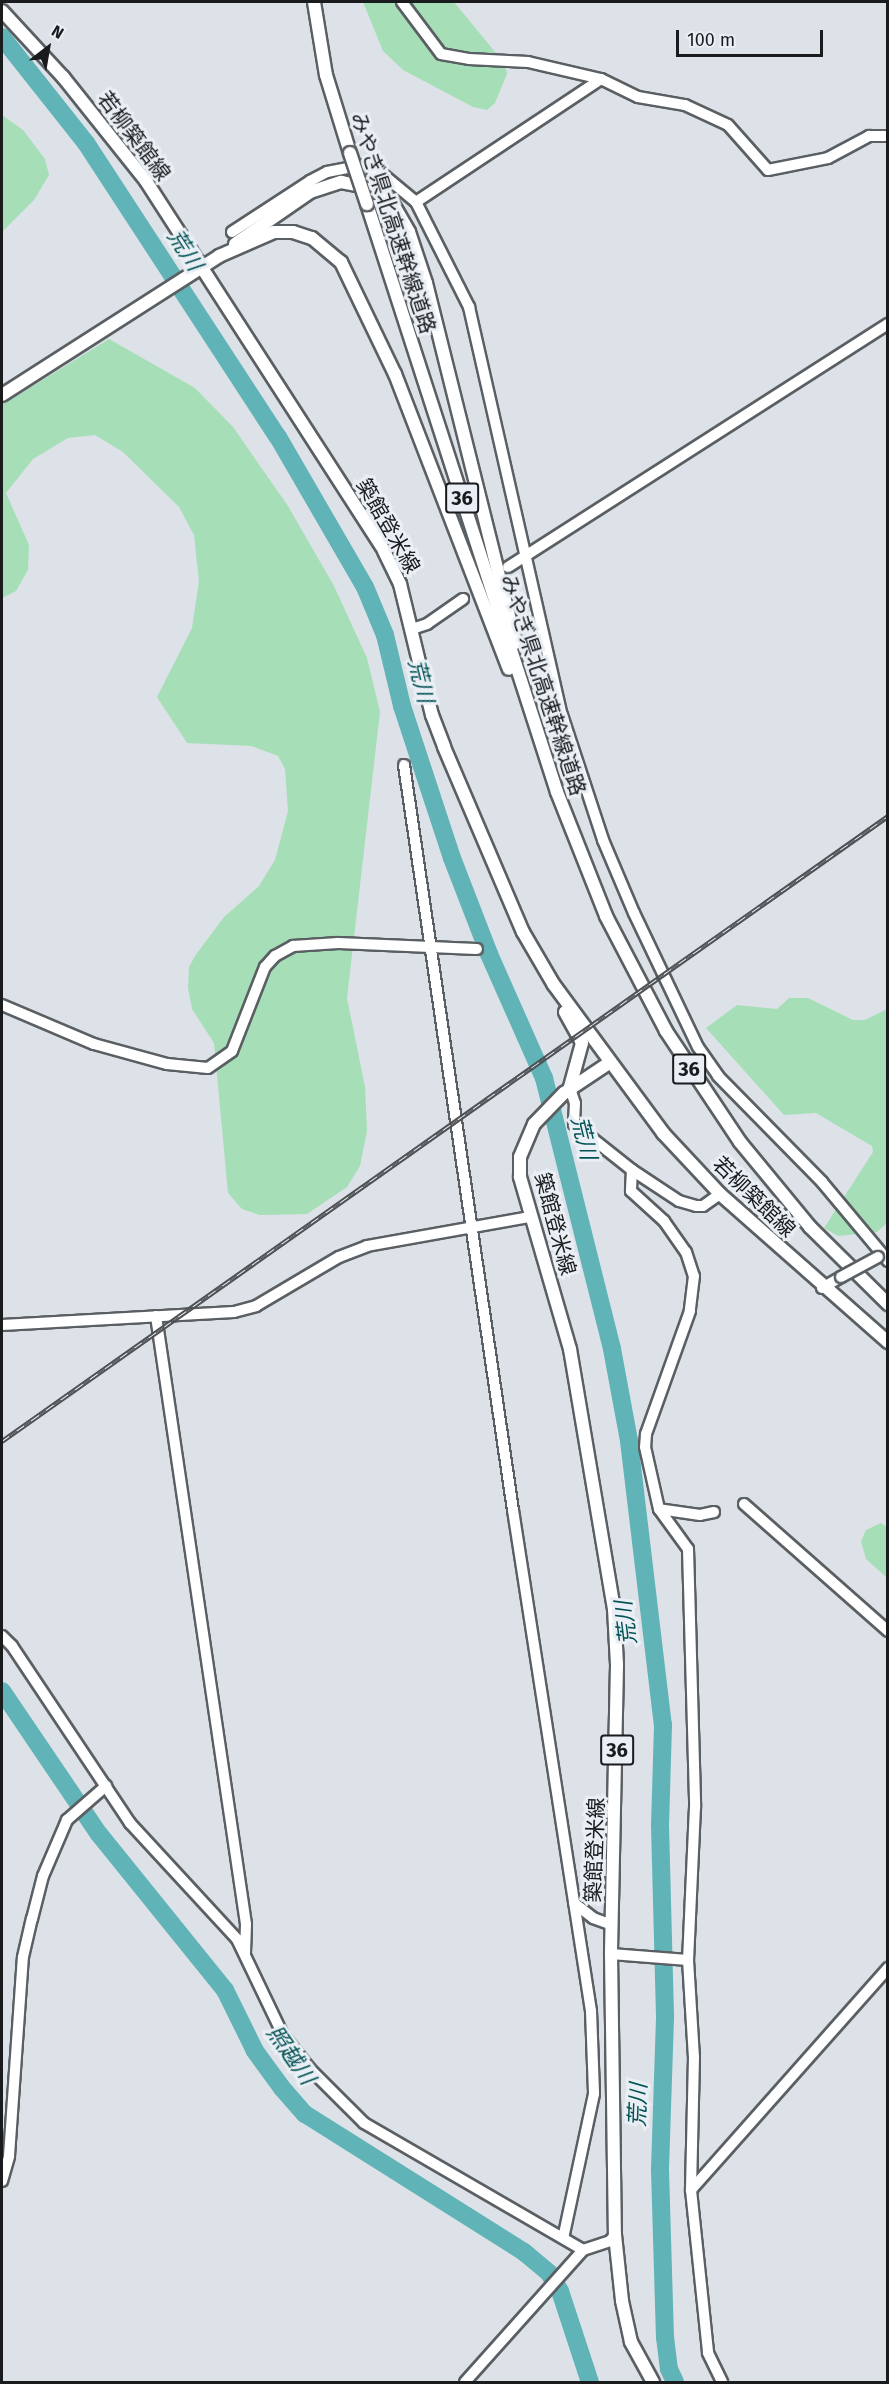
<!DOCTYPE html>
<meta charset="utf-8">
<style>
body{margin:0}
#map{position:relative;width:889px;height:2384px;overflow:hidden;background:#dce2e7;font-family:"Fira Sans","Noto Sans JP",sans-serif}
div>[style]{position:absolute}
.green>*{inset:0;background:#a6dfb7}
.river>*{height:18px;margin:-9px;padding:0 9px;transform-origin:9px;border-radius:9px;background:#60b3b6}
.roads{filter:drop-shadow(2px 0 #5a5f63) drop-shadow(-2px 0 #5a5f63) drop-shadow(0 2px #5a5f63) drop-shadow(0 -2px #5a5f63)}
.minor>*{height:10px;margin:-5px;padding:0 5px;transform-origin:5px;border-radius:5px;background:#fff}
.major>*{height:12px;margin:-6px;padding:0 6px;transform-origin:6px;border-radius:6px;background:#fff}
.rail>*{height:5px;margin-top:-2.5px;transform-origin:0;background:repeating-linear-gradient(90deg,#e9eff4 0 9px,#4e5154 0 18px);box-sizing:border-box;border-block:2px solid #4e5154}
.bridges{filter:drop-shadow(2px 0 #5a5f63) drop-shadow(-2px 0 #5a5f63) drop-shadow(0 2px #5a5f63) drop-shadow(0 -2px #5a5f63)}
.minor-bridge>*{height:10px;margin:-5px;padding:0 5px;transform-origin:5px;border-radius:5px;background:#fff}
.major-bridge>*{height:12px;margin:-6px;padding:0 6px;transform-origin:6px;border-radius:6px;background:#fff}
span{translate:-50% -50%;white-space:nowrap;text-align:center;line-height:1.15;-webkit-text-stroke:6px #e9eff4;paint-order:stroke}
.shield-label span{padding:2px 4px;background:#e9eff4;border:2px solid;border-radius:4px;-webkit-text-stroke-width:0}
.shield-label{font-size:20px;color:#191b1d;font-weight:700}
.street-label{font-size:21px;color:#191b1d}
.water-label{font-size:22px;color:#025153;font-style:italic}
.frame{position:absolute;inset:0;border:3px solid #191b1d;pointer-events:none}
.north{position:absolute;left:18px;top:18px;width:60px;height:60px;-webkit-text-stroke:4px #e9eff4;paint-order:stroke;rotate:31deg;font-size:16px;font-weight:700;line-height:24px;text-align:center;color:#191b1d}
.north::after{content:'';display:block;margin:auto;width:21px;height:27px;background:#191b1d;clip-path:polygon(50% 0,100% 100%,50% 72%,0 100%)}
.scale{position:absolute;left:676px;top:30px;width:147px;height:27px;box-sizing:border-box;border:3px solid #191b1d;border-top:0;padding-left:8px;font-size:18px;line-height:21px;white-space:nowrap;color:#191b1d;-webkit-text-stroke:4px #e9eff4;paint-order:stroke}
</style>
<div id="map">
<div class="green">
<div style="clip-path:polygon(363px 2px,454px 2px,505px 64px,507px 74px,495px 103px,487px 110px,473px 107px,403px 70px,383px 51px)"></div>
<div style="clip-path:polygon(2px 115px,23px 130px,45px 159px,49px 175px,34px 200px,2px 232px)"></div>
<div style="clip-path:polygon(109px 339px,195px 388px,233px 427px,288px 506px,334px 586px,367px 658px,380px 712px,347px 998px,365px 1087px,367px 1131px,360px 1166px,347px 1187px,307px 1214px,260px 1215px,242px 1209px,228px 1193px,214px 1043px,192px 1009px,188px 988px,189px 967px,195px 956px,224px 917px,259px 886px,275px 860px,288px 811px,285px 769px,278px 756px,251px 746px,187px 743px,157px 697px,192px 628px,199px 581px,194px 535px,179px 507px,123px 452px,95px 435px,68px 438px,33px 459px,6px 493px,29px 545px,28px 570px,16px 591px,2px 598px,2px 405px)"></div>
<div style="clip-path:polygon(789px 998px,808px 998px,853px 1020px,865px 1020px,887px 1009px,887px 1223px,877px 1232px,838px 1236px,824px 1228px,873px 1152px,872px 1146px,816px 1113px,784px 1115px,706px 1028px,737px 1005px,777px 1009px)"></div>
<div style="clip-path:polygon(881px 1523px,887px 1527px,887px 1578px,866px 1559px,861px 1541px,866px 1530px)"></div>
</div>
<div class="river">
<div style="left:2px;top:37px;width:135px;rotate:51.6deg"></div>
<div style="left:86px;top:143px;width:351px;rotate:56.9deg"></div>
<div style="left:278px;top:437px;width:173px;rotate:59.9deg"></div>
<div style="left:365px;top:587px;width:52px;rotate:67.4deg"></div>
<div style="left:385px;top:635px;width:73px;rotate:76.5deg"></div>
<div style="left:402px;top:706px;width:160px;rotate:71.8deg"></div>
<div style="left:452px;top:858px;width:103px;rotate:68.9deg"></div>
<div style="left:489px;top:954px;width:136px;rotate:66.1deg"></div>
<div style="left:544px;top:1078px;width:279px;rotate:75.9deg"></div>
<div style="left:612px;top:1349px;width:94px;rotate:79.5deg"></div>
<div style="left:629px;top:1441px;width:286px;rotate:83.2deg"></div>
<div style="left:663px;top:1725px;width:100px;rotate:91.7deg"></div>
<div style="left:660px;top:1825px;width:193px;rotate:88.5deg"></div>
<div style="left:665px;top:2018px;width:152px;rotate:91.9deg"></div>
<div style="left:660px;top:2170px;width:167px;rotate:88.3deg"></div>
<div style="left:665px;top:2337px;width:32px;rotate:83deg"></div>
<div style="left:669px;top:2369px;width:14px;rotate:65deg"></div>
<div style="left:2px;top:1691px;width:173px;rotate:55.9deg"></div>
<div style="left:99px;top:1834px;width:201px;rotate:51.1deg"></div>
<div style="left:225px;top:1990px;width:68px;rotate:63.8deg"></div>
<div style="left:255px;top:2051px;width:46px;rotate:53.9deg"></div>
<div style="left:282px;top:2088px;width:35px;rotate:49deg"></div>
<div style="left:305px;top:2114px;width:259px;rotate:32.2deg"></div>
<div style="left:524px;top:2252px;width:33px;rotate:40deg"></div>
<div style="left:549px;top:2273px;width:21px;rotate:59deg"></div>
<div style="left:560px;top:2291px;width:96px;rotate:71.8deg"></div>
</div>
<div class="roads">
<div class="minor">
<div style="left:402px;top:2px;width:65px;rotate:53.1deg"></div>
<div style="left:441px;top:54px;width:28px;rotate:10deg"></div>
<div style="left:469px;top:59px;width:59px;rotate:2.9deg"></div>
<div style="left:528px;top:62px;width:75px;rotate:13.1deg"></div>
<div style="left:601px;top:79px;width:41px;rotate:25.9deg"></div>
<div style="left:638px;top:97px;width:48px;rotate:9.7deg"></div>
<div style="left:685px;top:105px;width:47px;rotate:24.9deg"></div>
<div style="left:728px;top:125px;width:60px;rotate:48.4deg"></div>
<div style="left:768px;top:170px;width:61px;rotate:-11.3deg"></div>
<div style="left:828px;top:158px;width:47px;rotate:-28.2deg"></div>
<div style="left:869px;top:136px;width:19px"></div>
<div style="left:416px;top:202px;width:222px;rotate:-33.6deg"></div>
<div style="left:232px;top:232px;width:93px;rotate:-33.2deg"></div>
<div style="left:310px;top:181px;width:19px;rotate:-28deg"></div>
<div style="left:327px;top:172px;width:36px;rotate:-11deg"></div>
<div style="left:362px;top:165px;width:19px;rotate:21deg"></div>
<div style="left:380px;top:172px;width:47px;rotate:39.8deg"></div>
<div style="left:416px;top:202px;width:118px;rotate:63.2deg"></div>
<div style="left:469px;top:307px;width:418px;rotate:77.2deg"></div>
<div style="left:562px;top:715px;width:132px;rotate:71.8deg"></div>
<div style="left:603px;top:840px;width:79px;rotate:67deg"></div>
<div style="left:634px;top:913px;width:148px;rotate:64.5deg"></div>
<div style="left:698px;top:1047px;width:35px;rotate:55deg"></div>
<div style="left:718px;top:1076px;width:148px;rotate:45.5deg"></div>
<div style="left:822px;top:1182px;width:103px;rotate:50.1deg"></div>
<div style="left:508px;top:567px;width:451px;rotate:-32.6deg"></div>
<div style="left:412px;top:629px;width:16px;rotate:-18deg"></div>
<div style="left:427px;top:624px;width:44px;rotate:-34.8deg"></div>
<div style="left:404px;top:765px;width:753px;rotate:81.68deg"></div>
<div style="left:513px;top:1510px;width:507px;rotate:81.15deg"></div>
<div style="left:591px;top:2011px;width:83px;rotate:87.9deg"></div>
<div style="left:594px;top:2094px;width:147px;rotate:102.1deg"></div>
<div style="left:2px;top:1005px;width:100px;rotate:23deg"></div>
<div style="left:94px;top:1044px;width:76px;rotate:15.3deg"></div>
<div style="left:167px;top:1064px;width:41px;rotate:5.6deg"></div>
<div style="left:208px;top:1068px;width:29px;rotate:-35deg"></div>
<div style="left:232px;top:1051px;width:90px;rotate:-68.6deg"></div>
<div style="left:265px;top:967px;width:15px;rotate:-48deg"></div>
<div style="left:275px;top:956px;width:21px;rotate:-29deg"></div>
<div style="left:293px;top:946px;width:45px;rotate:-3.8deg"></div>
<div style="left:338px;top:943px;width:139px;rotate:2.5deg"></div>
<div style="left:570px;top:1088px;width:16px;rotate:72deg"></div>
<div style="left:575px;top:1103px;width:21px;rotate:93deg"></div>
<div style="left:574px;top:1124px;width:74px;rotate:38.4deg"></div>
<div style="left:632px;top:1170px;width:56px;rotate:33.4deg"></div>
<div style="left:679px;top:1201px;width:18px;rotate:16deg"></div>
<div style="left:696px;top:1206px;width:7px"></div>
<div style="left:703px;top:1206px;width:21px;rotate:-35deg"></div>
<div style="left:632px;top:1170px;width:21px;rotate:93deg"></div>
<div style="left:631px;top:1191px;width:45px;rotate:42.3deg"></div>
<div style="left:664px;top:1221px;width:38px;rotate:55deg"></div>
<div style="left:686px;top:1252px;width:25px;rotate:72deg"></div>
<div style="left:694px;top:1276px;width:35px;rotate:97deg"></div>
<div style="left:690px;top:1311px;width:131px;rotate:109.7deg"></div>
<div style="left:646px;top:1434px;width:13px;rotate:94deg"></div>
<div style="left:645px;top:1447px;width:64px;rotate:77.3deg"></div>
<div style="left:822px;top:1288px;width:22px;rotate:-30deg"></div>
<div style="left:156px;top:1316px;width:615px;rotate:81.58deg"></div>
<div style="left:246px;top:1924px;width:29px;rotate:92deg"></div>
<div style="left:2px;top:1325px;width:232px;rotate:-3.2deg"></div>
<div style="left:234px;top:1312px;width:23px;rotate:-15deg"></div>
<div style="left:256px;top:1306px;width:96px;rotate:-30.6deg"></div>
<div style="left:339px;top:1257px;width:30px;rotate:-21deg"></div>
<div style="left:367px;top:1246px;width:165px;rotate:-10.1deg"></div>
<div style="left:744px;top:1504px;width:192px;rotate:41.4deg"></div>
<div style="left:714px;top:1512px;width:14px;rotate:168deg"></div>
<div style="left:700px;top:1515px;width:41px;rotate:-171.7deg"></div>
<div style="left:659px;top:1509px;width:49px;rotate:54.1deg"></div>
<div style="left:688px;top:1549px;width:258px;rotate:88.4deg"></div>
<div style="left:695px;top:1807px;width:153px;rotate:92.6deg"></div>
<div style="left:688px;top:1960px;width:97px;rotate:86.5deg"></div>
<div style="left:694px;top:2057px;width:133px;rotate:91.3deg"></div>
<div style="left:691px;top:2190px;width:164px;rotate:84deg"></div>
<div style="left:708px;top:2353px;width:32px;rotate:64deg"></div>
<div style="left:2px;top:1636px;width:14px;rotate:45deg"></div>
<div style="left:12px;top:1646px;width:213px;rotate:56.3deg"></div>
<div style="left:130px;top:1823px;width:158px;rotate:47.3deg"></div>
<div style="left:237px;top:1939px;width:106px;rotate:64.4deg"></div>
<div style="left:283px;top:2035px;width:43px;rotate:51.5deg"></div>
<div style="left:310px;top:2069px;width:76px;rotate:45deg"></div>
<div style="left:364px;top:2123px;width:253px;rotate:30.1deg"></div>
<div style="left:574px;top:1903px;width:24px;rotate:38deg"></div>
<div style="left:593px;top:1918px;width:20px;rotate:20deg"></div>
<div style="left:611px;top:1954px;width:77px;rotate:4.5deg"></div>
<div style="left:2px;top:2181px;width:26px;rotate:-74deg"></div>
<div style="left:9px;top:2156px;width:199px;rotate:-86deg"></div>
<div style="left:23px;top:1957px;width:39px;rotate:-77deg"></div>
<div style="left:32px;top:1919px;width:44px;rotate:-75.7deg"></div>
<div style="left:43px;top:1876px;width:61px;rotate:-66.8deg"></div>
<div style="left:67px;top:1820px;width:52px;rotate:-41.1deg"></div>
<div style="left:691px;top:2190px;width:297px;rotate:-48.4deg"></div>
<div style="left:465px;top:2382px;width:177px;rotate:-48.2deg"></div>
<div style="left:583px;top:2250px;width:28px;rotate:-18deg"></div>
<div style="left:610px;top:2241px;width:8px;rotate:-50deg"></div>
</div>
<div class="major">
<div style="left:314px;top:2px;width:74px;rotate:80.7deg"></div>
<div style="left:326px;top:75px;width:82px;rotate:72.9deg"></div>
<div style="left:2px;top:11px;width:90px;rotate:47.3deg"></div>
<div style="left:63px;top:77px;width:133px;rotate:51.4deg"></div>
<div style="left:146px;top:181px;width:440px;rotate:57.2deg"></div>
<div style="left:384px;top:551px;width:37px;rotate:64deg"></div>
<div style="left:400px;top:584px;width:135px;rotate:76.3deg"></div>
<div style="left:432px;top:715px;width:34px;rotate:69deg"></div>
<div style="left:444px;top:747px;width:201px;rotate:66.9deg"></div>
<div style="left:523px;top:932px;width:61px;rotate:59.7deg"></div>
<div style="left:554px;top:985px;width:184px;rotate:53.6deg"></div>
<div style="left:663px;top:1133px;width:83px;rotate:46.9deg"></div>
<div style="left:720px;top:1194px;width:224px;rotate:41.4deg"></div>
<div style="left:367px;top:204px;width:618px;rotate:72.09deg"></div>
<div style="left:557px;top:792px;width:133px;rotate:68.4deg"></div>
<div style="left:606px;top:916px;width:130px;rotate:62.4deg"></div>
<div style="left:666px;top:1031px;width:133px;rotate:56.3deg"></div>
<div style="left:740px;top:1142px;width:110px;rotate:50.5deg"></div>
<div style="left:810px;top:1227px;width:110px;rotate:44.6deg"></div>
<div style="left:235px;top:244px;width:91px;rotate:-34.7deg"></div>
<div style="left:310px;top:192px;width:33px;rotate:-18deg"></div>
<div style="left:341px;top:182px;width:31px;rotate:11deg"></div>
<div style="left:371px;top:188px;width:27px;rotate:36deg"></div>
<div style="left:393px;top:204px;width:32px;rotate:60deg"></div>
<div style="left:409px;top:232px;width:54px;rotate:71.6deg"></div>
<div style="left:426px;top:283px;width:371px;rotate:76deg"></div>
<div style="left:2px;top:395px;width:258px;rotate:-32.6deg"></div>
<div style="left:219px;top:256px;width:60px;rotate:-23.6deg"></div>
<div style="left:274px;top:232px;width:19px"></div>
<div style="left:293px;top:232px;width:20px;rotate:18deg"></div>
<div style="left:312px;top:238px;width:38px;rotate:40deg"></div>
<div style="left:341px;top:262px;width:124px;rotate:64.3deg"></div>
<div style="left:395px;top:374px;width:316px;rotate:68.9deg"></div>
<div style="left:565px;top:1012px;width:35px;rotate:61deg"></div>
<div style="left:582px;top:1043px;width:46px;rotate:105.3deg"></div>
<div style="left:609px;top:1063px;width:54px;rotate:146.3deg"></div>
<div style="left:564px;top:1093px;width:43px;rotate:134.1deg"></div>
<div style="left:534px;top:1124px;width:36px;rotate:113deg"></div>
<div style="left:520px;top:1157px;width:20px;rotate:90deg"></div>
<div style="left:520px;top:1177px;width:179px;rotate:73.8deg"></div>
<div style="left:570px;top:1349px;width:264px;rotate:80.4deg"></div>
<div style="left:614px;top:1609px;width:56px;rotate:86.9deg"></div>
<div style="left:617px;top:1665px;width:289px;rotate:91.2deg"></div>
<div style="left:611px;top:1954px;width:281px;rotate:89.2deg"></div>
<div style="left:615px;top:2235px;width:66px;rotate:83.9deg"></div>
<div style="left:622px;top:2301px;width:42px;rotate:77.6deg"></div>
<div style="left:631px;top:2342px;width:46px;rotate:61.2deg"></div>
</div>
</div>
<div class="rail">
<div style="left:2px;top:1441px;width:1084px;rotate:-35.2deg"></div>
</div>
<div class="bridges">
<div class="minor-bridge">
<div style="left:841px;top:1277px;width:42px;rotate:-28.4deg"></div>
</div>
<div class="major-bridge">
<div style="left:350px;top:153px;width:54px;rotate:71.6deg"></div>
</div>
</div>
<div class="shield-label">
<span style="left:462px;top:498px">36</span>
<span style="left:689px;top:1069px">36</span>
<span style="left:617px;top:1750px">36</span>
</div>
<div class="street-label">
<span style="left:134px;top:136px;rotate:53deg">若柳築館線</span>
<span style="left:393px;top:223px;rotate:72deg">みやぎ県北高速幹線道路</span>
<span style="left:388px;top:526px;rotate:60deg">築館登米線</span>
<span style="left:543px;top:685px;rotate:72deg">みやぎ県北高速幹線道路</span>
<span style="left:754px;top:1197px;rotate:44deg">若柳築館線</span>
<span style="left:555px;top:1224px;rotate:75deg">築館登米線</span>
<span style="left:595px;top:1850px;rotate:-88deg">築館登米線</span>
</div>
<div class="water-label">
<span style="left:185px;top:250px;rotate:57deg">荒川</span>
<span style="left:421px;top:681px;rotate:76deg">荒川</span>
<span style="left:584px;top:1138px;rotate:76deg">荒川</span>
<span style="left:626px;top:1623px;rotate:-97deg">荒川</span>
<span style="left:291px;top:2055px;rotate:55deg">照越川</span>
<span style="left:638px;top:2105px;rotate:-88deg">荒川</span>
</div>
<div class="frame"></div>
<div class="north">N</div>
<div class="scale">100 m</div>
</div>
